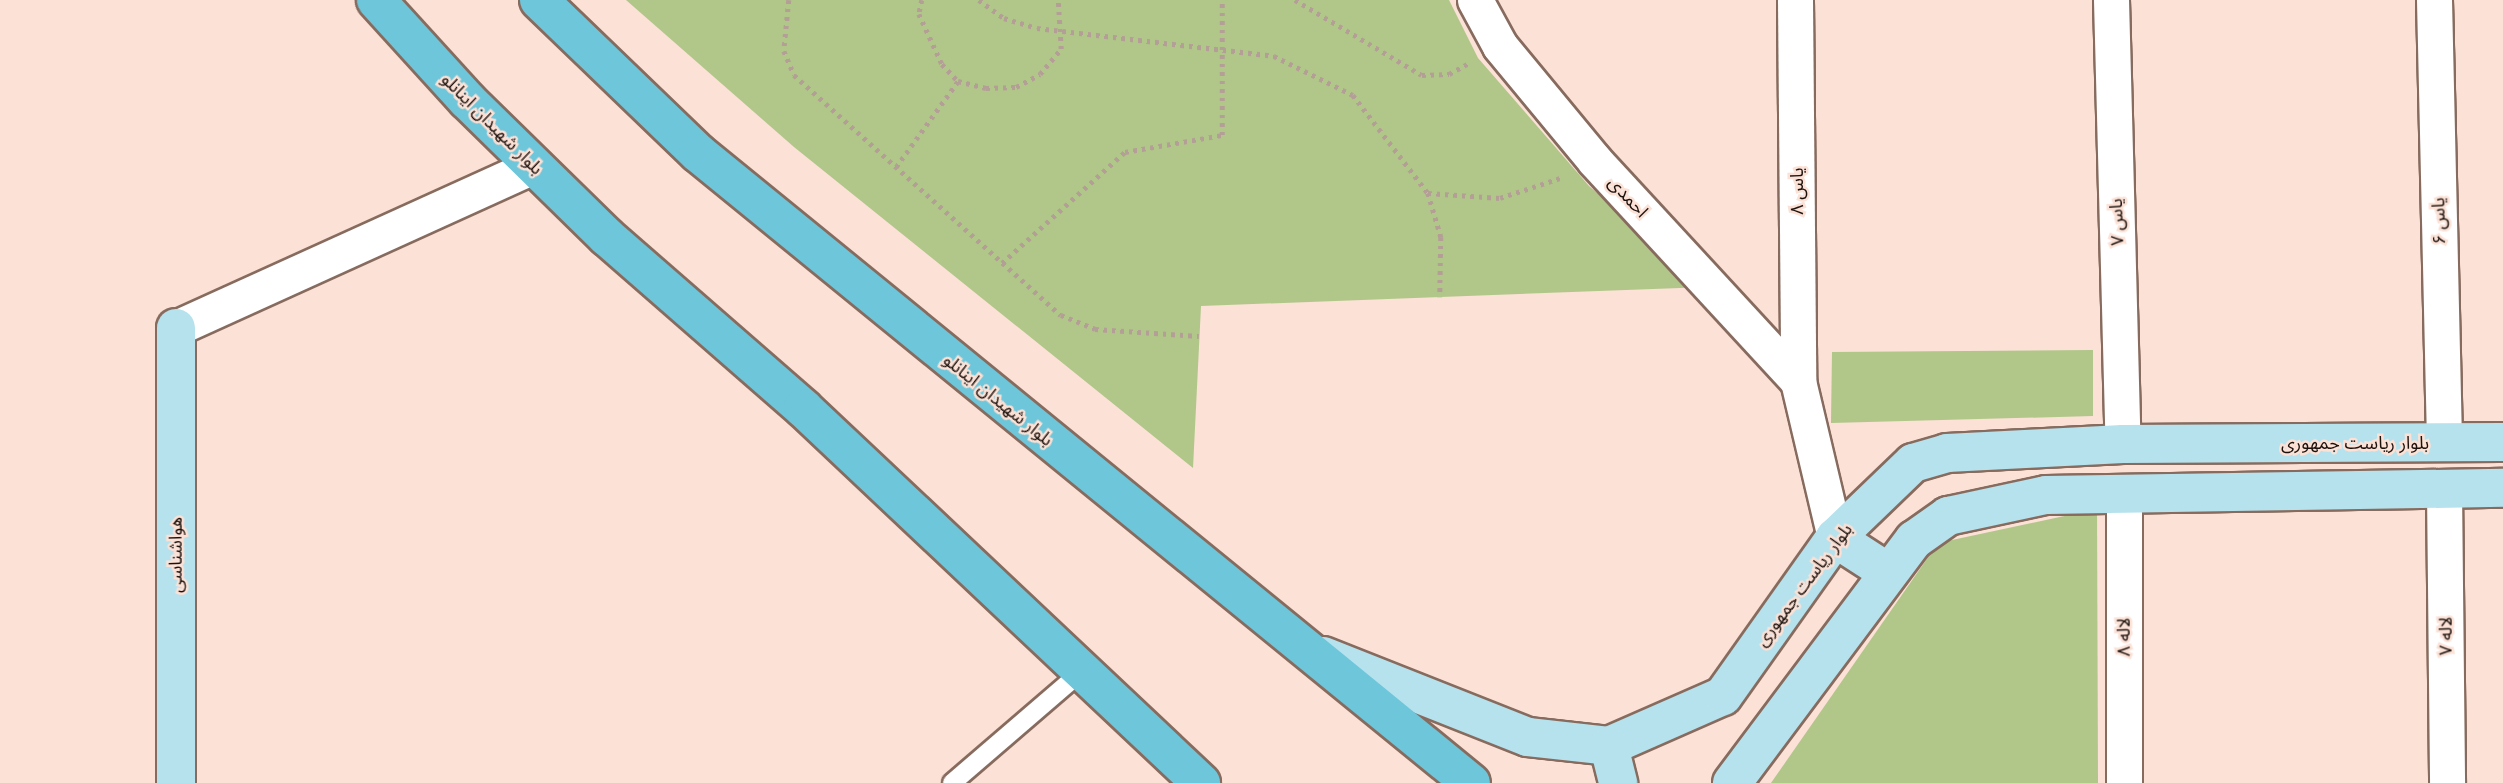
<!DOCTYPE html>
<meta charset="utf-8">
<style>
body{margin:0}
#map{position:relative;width:2503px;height:783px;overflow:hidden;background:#fbe1d6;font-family:Raleway,"Noto Sans Arabic",sans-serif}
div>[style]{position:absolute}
.green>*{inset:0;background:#b1c689}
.path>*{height:4.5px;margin-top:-2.25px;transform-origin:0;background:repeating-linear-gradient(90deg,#b49f96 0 3.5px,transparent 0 8.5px)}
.roads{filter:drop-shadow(2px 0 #876b5e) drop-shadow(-2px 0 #876b5e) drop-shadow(0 2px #876b5e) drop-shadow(0 -2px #876b5e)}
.lane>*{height:18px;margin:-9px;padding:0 9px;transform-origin:9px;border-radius:9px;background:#fff}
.street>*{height:35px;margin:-17.5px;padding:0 17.5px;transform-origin:17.5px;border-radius:17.5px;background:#fff}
.secondary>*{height:38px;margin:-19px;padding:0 19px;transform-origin:19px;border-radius:19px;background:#b6e2ed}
.primary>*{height:38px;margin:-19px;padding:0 19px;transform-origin:19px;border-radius:19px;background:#6dc6da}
span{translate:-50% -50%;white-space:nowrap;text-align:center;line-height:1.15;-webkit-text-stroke:5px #fbe1d6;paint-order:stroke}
.street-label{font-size:18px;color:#1c120d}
</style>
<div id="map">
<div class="green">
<div style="clip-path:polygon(626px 0,1449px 0,1478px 58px,1589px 186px,1707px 287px,1201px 306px,1193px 468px,794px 147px)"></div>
<div style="clip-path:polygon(2093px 350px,2093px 416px,1831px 423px,1832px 352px)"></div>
<div style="clip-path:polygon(2097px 509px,2098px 783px,1771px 783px,1938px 543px)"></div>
</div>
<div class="path">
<div style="left:789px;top:0;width:51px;rotate:95.6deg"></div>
<div style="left:784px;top:51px;width:26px;rotate:67deg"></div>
<div style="left:794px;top:75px;width:359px;rotate:42deg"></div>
<div style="left:1061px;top:315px;width:37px;rotate:22deg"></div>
<div style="left:1095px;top:329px;width:104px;rotate:3.9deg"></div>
<div style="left:922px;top:0;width:14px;rotate:102deg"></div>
<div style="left:919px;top:14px;width:55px;rotate:65.3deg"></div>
<div style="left:942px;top:64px;width:23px;rotate:47deg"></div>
<div style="left:958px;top:81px;width:29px;rotate:14deg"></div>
<div style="left:986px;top:88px;width:30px;rotate:-2deg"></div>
<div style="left:1016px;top:87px;width:27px;rotate:-28deg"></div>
<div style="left:1040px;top:74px;width:33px;rotate:-50deg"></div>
<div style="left:1061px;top:49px;width:49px;rotate:-93.5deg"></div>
<div style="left:979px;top:0;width:31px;rotate:36deg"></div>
<div style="left:1004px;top:18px;width:34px;rotate:17deg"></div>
<div style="left:1037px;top:28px;width:239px;rotate:6.7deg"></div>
<div style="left:1274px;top:56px;width:88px;rotate:26.3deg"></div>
<div style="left:1353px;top:95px;width:123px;rotate:52.6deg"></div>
<div style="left:1428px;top:193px;width:46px;rotate:73.5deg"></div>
<div style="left:1441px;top:237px;width:60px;rotate:91deg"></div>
<div style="left:1295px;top:0;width:147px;rotate:30.6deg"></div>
<div style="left:1422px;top:75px;width:27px;rotate:-2deg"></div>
<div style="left:1449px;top:74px;width:23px;rotate:-29deg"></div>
<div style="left:896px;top:167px;width:106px;rotate:-54.2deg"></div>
<div style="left:1428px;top:193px;width:72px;rotate:4deg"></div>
<div style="left:1500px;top:198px;width:66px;rotate:-18.4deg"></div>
<div style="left:1002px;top:263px;width:166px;rotate:-42.1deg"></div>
<div style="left:1125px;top:152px;width:98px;rotate:-9.9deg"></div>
<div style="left:1222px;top:135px;width:135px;rotate:-90deg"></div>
</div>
<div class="roads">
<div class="lane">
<div style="left:952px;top:783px;width:170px;rotate:-40.7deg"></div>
</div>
<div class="street">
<div style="left:1475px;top:0;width:52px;rotate:61.5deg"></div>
<div style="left:1500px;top:46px;width:149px;rotate:50.4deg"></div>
<div style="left:1595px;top:161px;width:299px;rotate:47.3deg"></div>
<div style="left:1795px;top:0;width:381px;rotate:89.5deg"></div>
<div style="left:1798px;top:381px;width:161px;rotate:76.7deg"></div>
<div style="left:2111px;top:0;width:444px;rotate:88.5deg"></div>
<div style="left:2434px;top:0;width:443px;rotate:88.7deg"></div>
<div style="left:176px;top:328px;width:392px;rotate:-24.4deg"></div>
<div style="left:2444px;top:489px;width:294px;rotate:89.4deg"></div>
<div style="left:2124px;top:783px;width:291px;rotate:-90deg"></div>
</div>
<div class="secondary">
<div style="left:1835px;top:538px;width:64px;rotate:32.9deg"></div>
<div style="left:1323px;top:656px;width:220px;rotate:21.6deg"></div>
<div style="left:1528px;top:737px;width:81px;rotate:6.3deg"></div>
<div style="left:1609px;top:746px;width:124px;rotate:-23.7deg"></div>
<div style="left:1723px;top:696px;width:194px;rotate:-54.7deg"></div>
<div style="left:1835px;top:538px;width:108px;rotate:-43.9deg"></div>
<div style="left:1913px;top:463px;width:35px;rotate:-16deg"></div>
<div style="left:1947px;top:453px;width:176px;rotate:-2.9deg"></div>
<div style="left:2123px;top:444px;width:380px;rotate:-0.3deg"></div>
<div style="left:1609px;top:746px;width:38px;rotate:76deg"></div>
<div style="left:176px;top:783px;width:455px;rotate:-90deg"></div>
<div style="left:1732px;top:783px;width:304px;rotate:-53.2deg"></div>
<div style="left:1914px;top:540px;width:42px;rotate:-35.2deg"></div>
<div style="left:1948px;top:516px;width:100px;rotate:-12.1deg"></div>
<div style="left:2046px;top:495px;width:457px;rotate:-0.9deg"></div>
</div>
<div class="primary">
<div style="left:376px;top:0;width:135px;rotate:47.7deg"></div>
<div style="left:467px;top:100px;width:196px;rotate:44.4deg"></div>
<div style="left:607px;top:237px;width:260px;rotate:41.1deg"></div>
<div style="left:803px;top:408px;width:547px;rotate:43.3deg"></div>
<div style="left:539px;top:0;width:221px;rotate:43.9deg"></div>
<div style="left:698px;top:153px;width:997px;rotate:39.18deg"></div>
</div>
</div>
<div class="street-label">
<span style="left:492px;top:124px;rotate:45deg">بلوار شهیدان اینانلو</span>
<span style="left:1797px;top:191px;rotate:-90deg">یاس ۸</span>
<span style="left:1628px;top:197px;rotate:47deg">احمدی</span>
<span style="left:2439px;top:221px;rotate:-91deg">یاس ۶</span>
<span style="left:2117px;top:222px;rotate:-92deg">یاس ۷</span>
<span style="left:998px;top:400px;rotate:39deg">بلوار شهیدان اینانلو</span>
<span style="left:2355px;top:443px">بلوار ریاست جمهوری</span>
<span style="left:176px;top:555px;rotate:-90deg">هواشناسی</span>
<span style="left:1804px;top:585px;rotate:-53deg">بلوار ریاست جمهوری</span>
<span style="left:2446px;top:636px;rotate:-90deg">لاله ۷</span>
<span style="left:2124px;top:637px;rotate:-90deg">لاله ۸</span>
</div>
</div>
